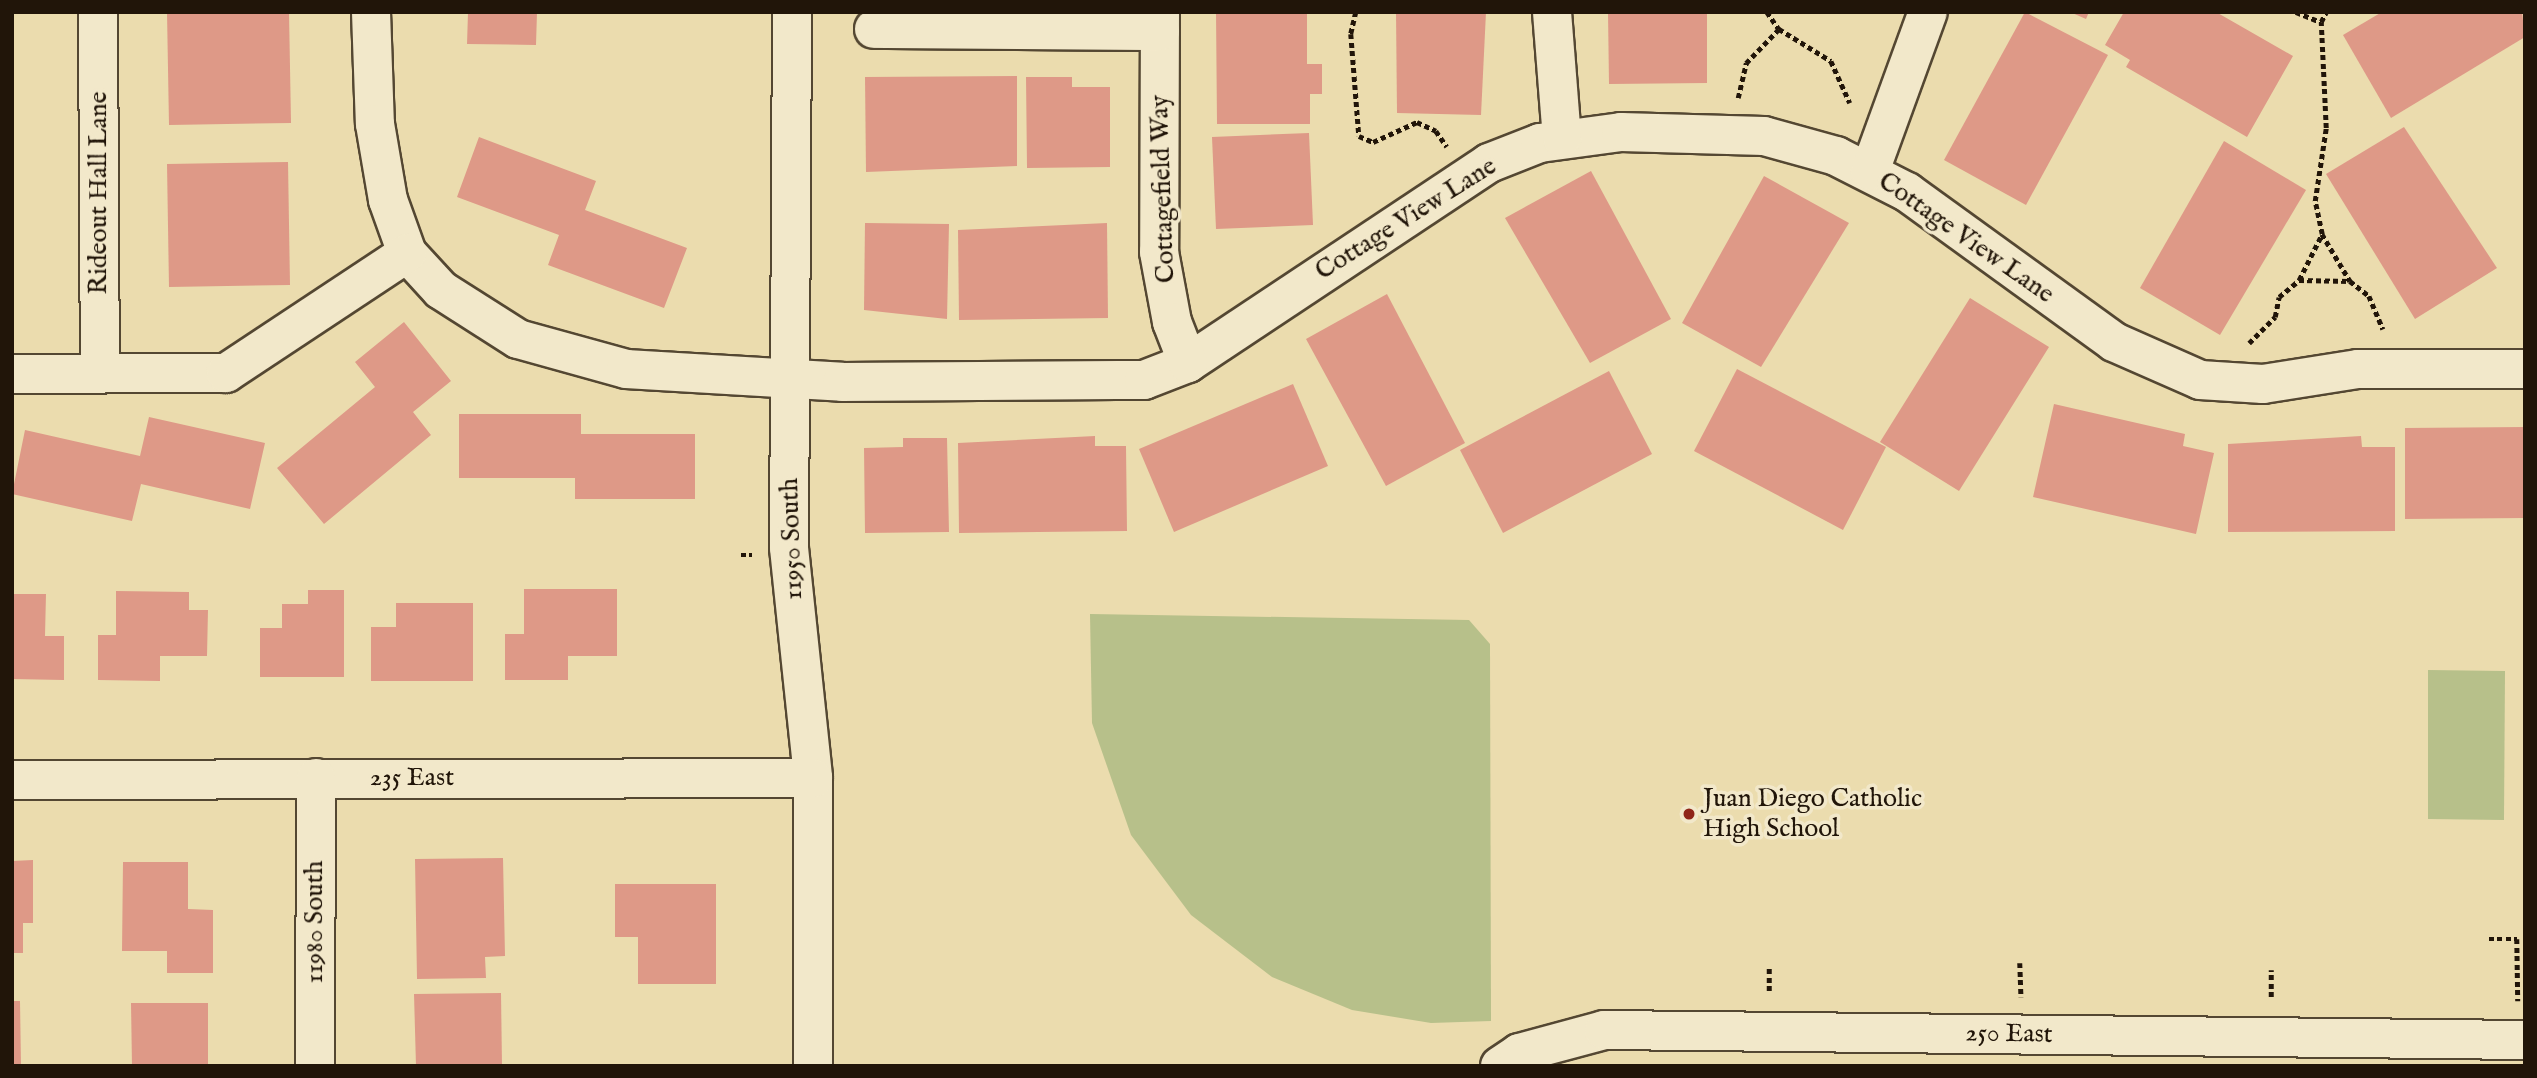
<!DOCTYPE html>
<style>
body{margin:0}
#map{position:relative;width:2537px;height:1078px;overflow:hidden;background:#ebdcae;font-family:"IM FELL English",serif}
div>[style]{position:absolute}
.green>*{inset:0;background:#b7c08a}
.building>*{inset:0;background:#de9987}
.path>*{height:4.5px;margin-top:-2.25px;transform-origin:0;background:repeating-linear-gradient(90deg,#211509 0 5px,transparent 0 8.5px)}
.roads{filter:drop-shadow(2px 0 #544732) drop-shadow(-2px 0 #544732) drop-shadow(0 2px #544732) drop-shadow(0 -2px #544732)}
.minor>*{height:38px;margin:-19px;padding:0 19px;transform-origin:19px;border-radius:19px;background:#f2e8ca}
.dots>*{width:19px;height:19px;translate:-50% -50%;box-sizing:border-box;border:4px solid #f2e8ca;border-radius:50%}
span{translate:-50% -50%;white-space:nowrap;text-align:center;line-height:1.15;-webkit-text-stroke:7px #f2e8ca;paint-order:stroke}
.street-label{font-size:26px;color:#211509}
.poi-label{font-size:26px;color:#211509}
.left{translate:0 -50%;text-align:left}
.frame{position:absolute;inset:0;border:14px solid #211509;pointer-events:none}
</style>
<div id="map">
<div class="green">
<div style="clip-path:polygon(1090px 614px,1469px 620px,1490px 644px,1491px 1021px,1431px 1023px,1352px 1010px,1272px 977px,1191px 915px,1131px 835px,1092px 723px)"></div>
<div style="clip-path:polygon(2428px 670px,2505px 671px,2504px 820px,2428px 819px)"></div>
</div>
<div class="building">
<div style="clip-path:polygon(167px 12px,289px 12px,291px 123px,169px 125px)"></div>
<div style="clip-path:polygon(468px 12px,537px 12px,536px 45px,467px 44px)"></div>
<div style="clip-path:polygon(1216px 12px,1307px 12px,1307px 64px,1322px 64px,1322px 94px,1310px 94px,1310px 124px,1217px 124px)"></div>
<div style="clip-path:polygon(1396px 12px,1486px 12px,1481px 115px,1397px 113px)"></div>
<div style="clip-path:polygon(1608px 12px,1707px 12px,1707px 83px,1609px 84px)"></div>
<div style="clip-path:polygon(2025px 12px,2108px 55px,2026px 205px,1944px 160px)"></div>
<div style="clip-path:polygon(2070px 12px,2089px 12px,2086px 19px)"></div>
<div style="clip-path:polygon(2124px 12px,2216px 12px,2293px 56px,2247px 137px,2126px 67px,2130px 60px,2105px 45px)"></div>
<div style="clip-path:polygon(2382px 12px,2522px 12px,2525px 37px,2391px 118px,2343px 35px)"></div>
<div style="clip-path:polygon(1017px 76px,1017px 166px,866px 172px,865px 77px)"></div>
<div style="clip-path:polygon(1026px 77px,1072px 77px,1072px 87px,1110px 87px,1110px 167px,1027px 168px)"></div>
<div style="clip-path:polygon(2404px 127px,2497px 268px,2415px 319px,2326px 174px)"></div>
<div style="clip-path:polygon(1309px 133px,1313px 225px,1216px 229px,1212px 137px)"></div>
<div style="clip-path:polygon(479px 137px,596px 181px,585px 210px,687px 248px,664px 308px,548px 265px,559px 235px,457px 197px)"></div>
<div style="clip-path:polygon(2224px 141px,2306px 190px,2220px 335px,2140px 288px)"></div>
<div style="clip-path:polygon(288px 162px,290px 285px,169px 287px,167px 164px)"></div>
<div style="clip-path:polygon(1591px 171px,1671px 319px,1590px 363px,1505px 218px)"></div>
<div style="clip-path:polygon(1764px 176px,1849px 223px,1761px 367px,1682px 323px)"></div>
<div style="clip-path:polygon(865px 223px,949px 224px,947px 319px,864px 310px)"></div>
<div style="clip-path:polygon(1107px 223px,1108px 318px,959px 320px,958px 230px)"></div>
<div style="clip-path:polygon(1387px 294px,1465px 443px,1386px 486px,1306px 339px)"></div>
<div style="clip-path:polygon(1970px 298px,2049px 347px,1959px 491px,1880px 442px)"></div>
<div style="clip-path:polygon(404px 322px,451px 381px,413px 412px,431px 435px,324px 524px,277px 468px,375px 387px,355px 362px)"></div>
<div style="clip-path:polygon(1737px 369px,1886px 447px,1843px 530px,1694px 451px)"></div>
<div style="clip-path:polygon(1609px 371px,1652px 454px,1503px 533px,1460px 450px)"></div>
<div style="clip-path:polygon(1293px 384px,1328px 466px,1174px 532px,1139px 449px)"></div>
<div style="clip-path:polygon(2054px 404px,2185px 434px,2183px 446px,2214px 453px,2196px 534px,2033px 497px)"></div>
<div style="clip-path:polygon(459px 414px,581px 414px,581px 434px,695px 434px,695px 499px,575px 499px,575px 478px,459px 478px)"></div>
<div style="clip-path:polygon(149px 417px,265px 443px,250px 509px,141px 484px,132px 521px,12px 494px,25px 430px,140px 456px)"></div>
<div style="clip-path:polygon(2525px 427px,2525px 518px,2405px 519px,2405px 428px)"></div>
<div style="clip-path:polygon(1095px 436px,1095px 446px,1126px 446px,1127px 531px,959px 533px,958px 443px)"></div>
<div style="clip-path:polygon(2361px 436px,2362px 447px,2395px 447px,2395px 531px,2228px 532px,2228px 444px)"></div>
<div style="clip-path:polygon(903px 438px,947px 438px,949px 532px,865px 533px,864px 448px,903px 447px)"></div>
<div style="clip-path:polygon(524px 589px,617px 589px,617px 656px,568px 656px,568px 680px,505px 680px,505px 634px,524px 634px)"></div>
<div style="clip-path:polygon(308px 590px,344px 590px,344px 677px,260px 677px,260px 628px,282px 628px,282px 604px,308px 604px)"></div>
<div style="clip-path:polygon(116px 591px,189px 592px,189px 610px,208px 610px,207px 656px,160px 656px,160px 681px,98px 680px,98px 635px,116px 635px)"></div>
<div style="clip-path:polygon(12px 594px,46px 594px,45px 636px,64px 636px,64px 680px,12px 679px)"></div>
<div style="clip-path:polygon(396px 603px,473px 603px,473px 681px,371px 681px,371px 627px,396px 627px)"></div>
<div style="clip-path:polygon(503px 858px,505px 956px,485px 957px,486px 978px,417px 979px,415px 859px)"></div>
<div style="clip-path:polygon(33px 860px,33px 923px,23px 923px,23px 953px,12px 953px,12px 861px)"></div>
<div style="clip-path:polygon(123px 862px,188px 862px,188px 909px,213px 910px,213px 973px,167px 973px,167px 951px,122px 951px)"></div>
<div style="clip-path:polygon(615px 884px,716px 884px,716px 984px,638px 984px,638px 937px,615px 937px)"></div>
<div style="clip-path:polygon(501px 993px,502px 1066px,416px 1066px,414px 994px)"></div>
<div style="clip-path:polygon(12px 1001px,20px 1001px,21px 1066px,12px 1066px)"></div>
<div style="clip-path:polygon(131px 1003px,208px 1003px,208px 1066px,132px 1066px)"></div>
</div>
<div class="path">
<div style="left:1356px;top:12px;width:23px;rotate:103deg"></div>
<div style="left:1351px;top:34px;width:102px;rotate:85.5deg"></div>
<div style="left:1359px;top:136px;width:15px;rotate:23deg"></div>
<div style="left:1373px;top:142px;width:48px;rotate:-24.4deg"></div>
<div style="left:1417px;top:122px;width:21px;rotate:25deg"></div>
<div style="left:1436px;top:131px;width:19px;rotate:55deg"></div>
<div style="left:1767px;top:12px;width:21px;rotate:55deg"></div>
<div style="left:1779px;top:29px;width:61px;rotate:31.6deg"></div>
<div style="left:1831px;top:61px;width:46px;rotate:65.7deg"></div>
<div style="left:2296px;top:12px;width:27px;rotate:22deg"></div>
<div style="left:1738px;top:98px;width:36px;rotate:-77deg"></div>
<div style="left:1746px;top:63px;width:47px;rotate:-45.9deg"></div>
<div style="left:2322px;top:234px;width:55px;rotate:59.2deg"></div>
<div style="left:2350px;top:281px;width:24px;rotate:38deg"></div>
<div style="left:2369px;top:296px;width:36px;rotate:67deg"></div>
<div style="left:2299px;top:280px;width:51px;rotate:1.1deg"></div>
<div style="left:2249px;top:343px;width:37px;rotate:-45deg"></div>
<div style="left:2275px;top:317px;width:20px;rotate:-79deg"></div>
<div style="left:2279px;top:297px;width:26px;rotate:-40deg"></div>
<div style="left:2299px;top:280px;width:51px;rotate:-63.4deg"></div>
<div style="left:2322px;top:234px;width:34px;rotate:-102deg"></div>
<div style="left:2315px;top:201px;width:74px;rotate:-81.4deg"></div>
<div style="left:2326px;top:128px;width:106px;rotate:-92.7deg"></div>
<div style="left:2321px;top:22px;width:11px;rotate:-63deg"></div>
<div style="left:741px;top:555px;width:11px"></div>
<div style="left:2489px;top:939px;width:28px"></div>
<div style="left:2517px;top:939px;width:62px;rotate:89.1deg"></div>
<div style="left:2020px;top:963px;width:34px;rotate:88deg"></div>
<div style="left:1769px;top:991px;width:23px;rotate:-90deg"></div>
<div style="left:2271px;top:997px;width:27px;rotate:-90deg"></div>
</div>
<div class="roads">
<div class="minor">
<div style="left:98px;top:12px;width:362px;rotate:89.7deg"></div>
<div style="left:371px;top:12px;width:112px;rotate:88deg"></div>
<div style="left:375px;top:124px;width:77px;rotate:80.3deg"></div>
<div style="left:388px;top:200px;width:56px;rotate:70.3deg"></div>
<div style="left:407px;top:253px;width:50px;rotate:47.4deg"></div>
<div style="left:441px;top:290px;width:91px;rotate:32.5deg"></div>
<div style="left:518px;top:339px;width:112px;rotate:15.5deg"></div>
<div style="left:626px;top:369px;width:216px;rotate:3.4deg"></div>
<div style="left:842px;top:382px;width:302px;rotate:-0.4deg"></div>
<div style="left:1144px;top:380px;width:47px;rotate:-21.1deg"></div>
<div style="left:1188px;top:363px;width:361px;rotate:-33.6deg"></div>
<div style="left:1489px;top:163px;width:55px;rotate:-21.4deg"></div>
<div style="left:1540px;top:143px;width:82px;rotate:-7.7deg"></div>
<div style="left:1621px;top:132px;width:143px;rotate:1.6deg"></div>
<div style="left:1764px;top:136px;width:75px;rotate:15.5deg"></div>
<div style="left:1836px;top:156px;width:80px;rotate:26.9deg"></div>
<div style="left:1907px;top:192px;width:256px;rotate:35.9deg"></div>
<div style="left:2114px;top:342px;width:94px;rotate:23.8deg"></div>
<div style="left:2200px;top:380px;width:63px;rotate:3.6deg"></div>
<div style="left:2263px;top:384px;width:96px;rotate:-9deg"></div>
<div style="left:2358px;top:369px;width:167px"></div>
<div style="left:792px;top:12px;width:536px;rotate:90.32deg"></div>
<div style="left:789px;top:548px;width:231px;rotate:84deg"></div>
<div style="left:813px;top:778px;width:288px;rotate:90deg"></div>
<div style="left:1160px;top:12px;width:240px;rotate:90.2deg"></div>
<div style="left:1159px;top:252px;width:71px;rotate:79.5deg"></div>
<div style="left:1172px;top:322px;width:44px;rotate:68.7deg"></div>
<div style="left:1552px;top:12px;width:126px;rotate:85.5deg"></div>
<div style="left:874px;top:29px;width:286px;rotate:0.4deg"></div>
<div style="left:1870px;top:171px;width:169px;rotate:-70deg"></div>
<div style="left:12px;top:374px;width:214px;rotate:-0.3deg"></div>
<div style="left:226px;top:373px;width:217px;rotate:-33.5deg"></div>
<div style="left:12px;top:780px;width:801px;rotate:-0.14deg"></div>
<div style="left:315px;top:1066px;width:288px;rotate:-89.8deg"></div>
<div style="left:1500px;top:1066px;width:23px;rotate:-34deg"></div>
<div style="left:1519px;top:1053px;width:88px;rotate:-15.1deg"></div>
<div style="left:1604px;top:1030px;width:921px;rotate:0.62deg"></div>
</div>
</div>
<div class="dots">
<div style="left:1689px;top:814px;background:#8f2418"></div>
</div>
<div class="street-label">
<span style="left:1163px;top:189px;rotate:-92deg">Cottagefield Way</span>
<span style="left:99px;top:193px;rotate:-90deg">Rideout Hall Lane</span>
<span style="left:1406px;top:219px;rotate:-32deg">Cottage View Lane</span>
<span style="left:1966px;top:238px;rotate:35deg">Cottage View Lane</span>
<span style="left:792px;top:539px;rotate:-92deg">11950 South</span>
<span style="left:412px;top:778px">235 East</span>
<span style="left:315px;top:922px;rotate:-90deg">11980 South</span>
<span style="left:2009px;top:1034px;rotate:1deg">250 East</span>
</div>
<div class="poi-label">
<span class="left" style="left:1703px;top:814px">Juan Diego Catholic<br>High School</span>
</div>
<div class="frame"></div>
</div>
